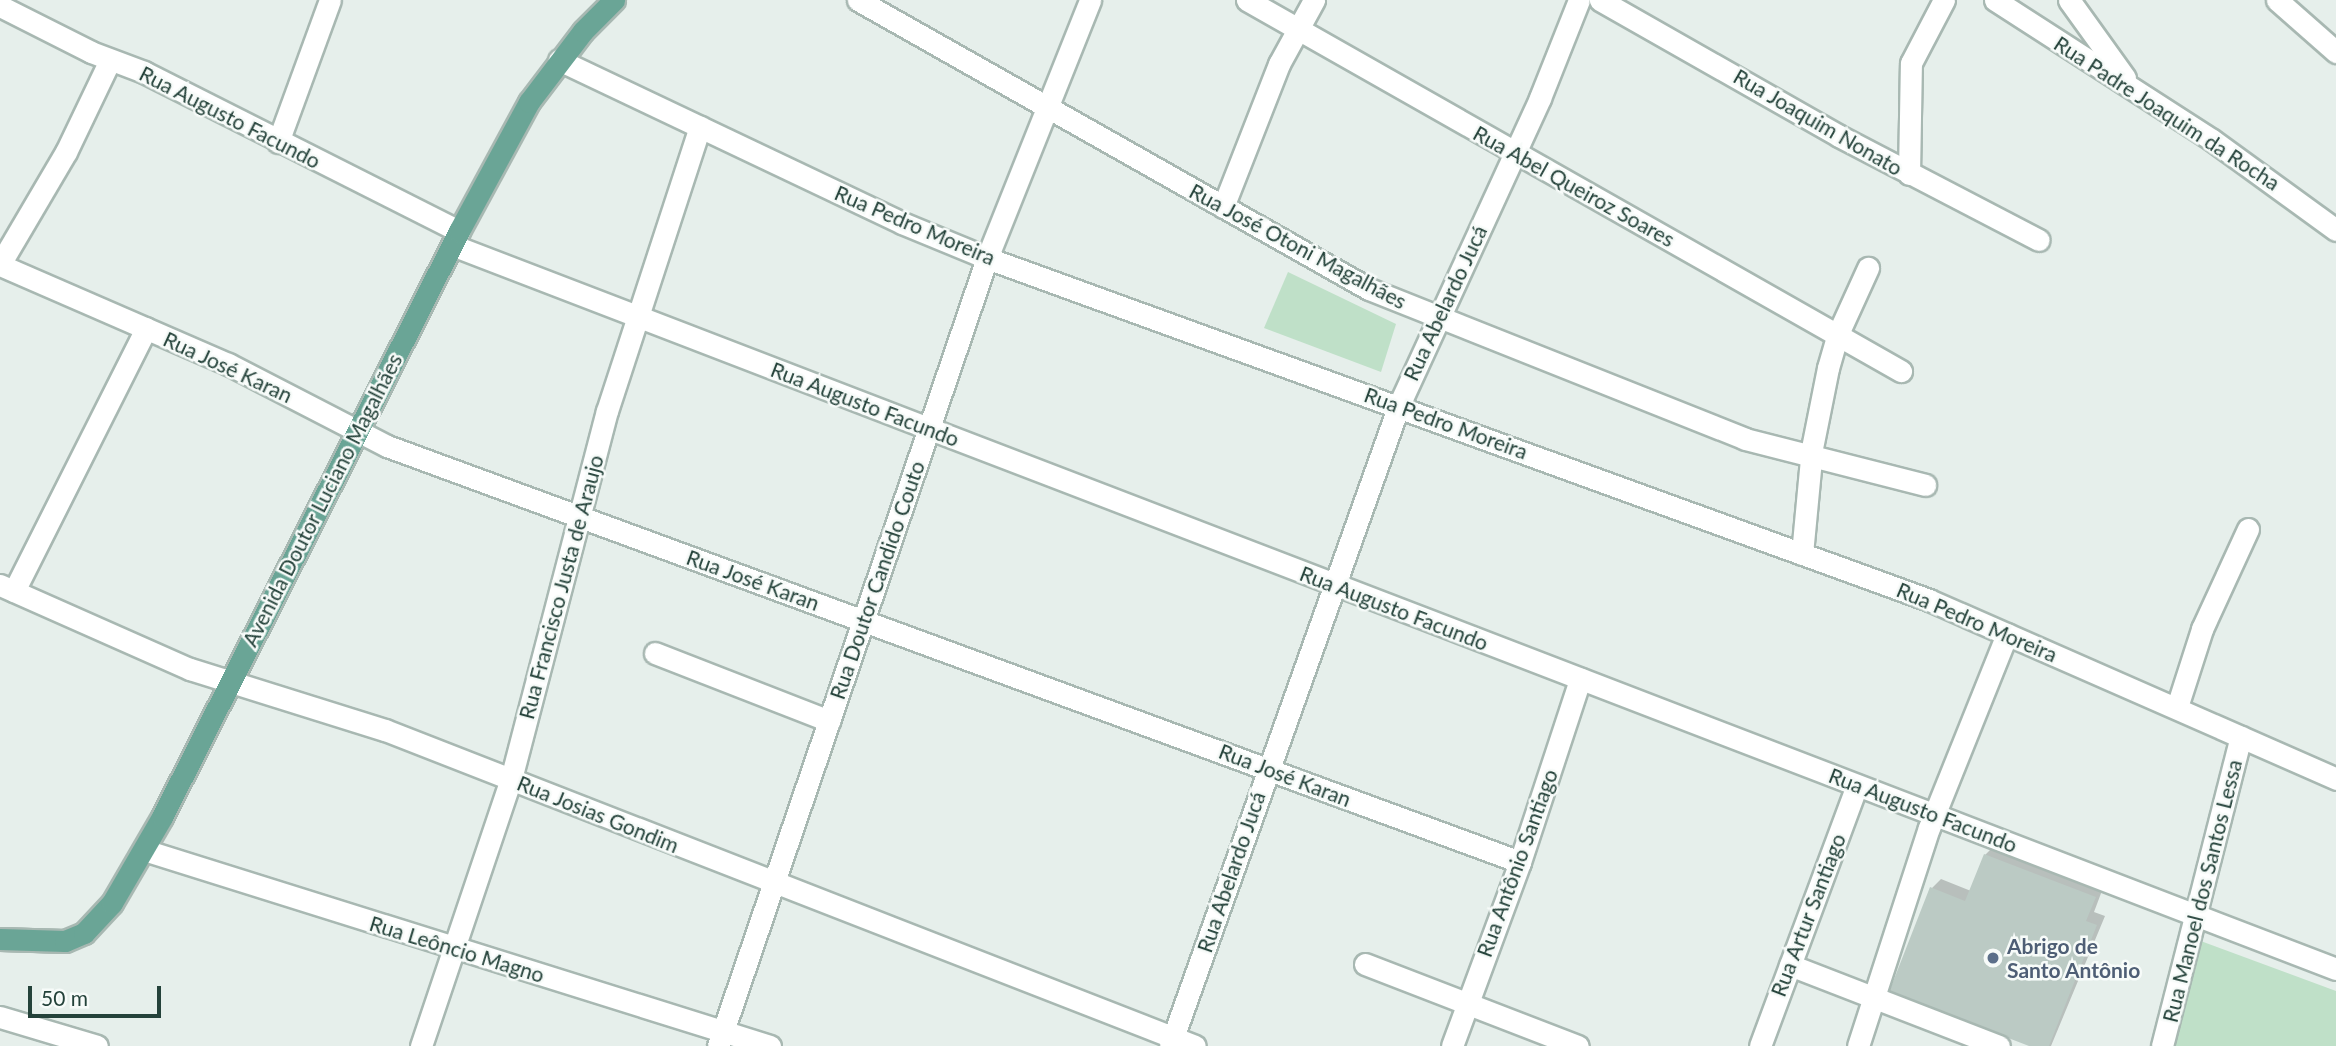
<!DOCTYPE html>
<meta charset="utf-8">
<style>
body{margin:0}
#map{position:relative;width:2336px;height:1046px;overflow:hidden;background:#e6efeb;font-family:Lato,sans-serif}
div>[style]{position:absolute}
.green>*{inset:0;background:#bfe0c8}
.shadow>*{inset:0;background:#0003}
.building>*{inset:0;background:#bbcac4}
.roads{filter:drop-shadow(2px 0 #a8b8b2) drop-shadow(-2px 0 #a8b8b2) drop-shadow(0 2px #a8b8b2) drop-shadow(0 -2px #a8b8b2)}
.minor>*{height:21px;margin:-10.5px;padding:0 10.5px;transform-origin:10.5px;border-radius:10.5px;background:#fff}
.major>*{height:21px;margin:-10.5px;padding:0 10.5px;transform-origin:10.5px;border-radius:10.5px;background:#6aa596}
.dots>*{width:19px;height:19px;translate:-50% -50%;box-sizing:border-box;border:4px solid #f7fbf9;border-radius:50%}
span{translate:-50% -50%;white-space:nowrap;text-align:center;line-height:1.15;-webkit-text-stroke:5px #f7fbf9;paint-order:stroke}
.street-label{font-size:21px;color:#24423a}
.service-label{font-size:21px;color:#4e5e75;font-weight:700}
.left{translate:0 -50%;text-align:left}
.scale{position:absolute;left:28px;top:986px;width:133px;height:32px;box-sizing:border-box;border:4px solid #24423a;border-top:0;padding-left:9px;font-size:21px;line-height:24px;white-space:nowrap;color:#24423a;-webkit-text-stroke:5px #f7fbf9;paint-order:stroke}
</style>
<div id="map">
<div class="green">
<div style="clip-path:polygon(1288px 272px,1396px 324px,1381px 372px,1264px 328px)"></div>
<div style="clip-path:polygon(2198px 940px,2336px 991px,2336px 1046px,2170px 1046px)"></div>
</div>
<div class="shadow">
<div style="clip-path:polygon(1994px 846px,2103px 888px,2094px 912px,2105px 916px,2051px 1046px,2034px 1046px,1932px 888px,1941px 879px,1971px 891px,1985px 855px)"></div>
</div>
<div class="building">
<div style="clip-path:polygon(1984px 854px,2096px 897px,2086px 921px,2097px 925px,2049px 1046px,2029px 1046px,1889px 992px,1930px 887px,1965px 901px)"></div>
</div>
<div class="roads">
<div class="minor">
<div style="left:858px;top:0;width:587px;rotate:29.49deg"></div>
<div style="left:1369px;top:289px;width:405px;rotate:21.7deg"></div>
<div style="left:1745px;top:439px;width:186px;rotate:14.3deg"></div>
<div style="left:1247px;top:0;width:752px;rotate:29.57deg"></div>
<div style="left:1600px;top:0;width:275px;rotate:29.6deg"></div>
<div style="left:1839px;top:136px;width:225px;rotate:27.5deg"></div>
<div style="left:1995px;top:0;width:258px;rotate:32.8deg"></div>
<div style="left:2212px;top:140px;width:153px;rotate:36deg"></div>
<div style="left:2069px;top:0;width:96px;rotate:54.3deg"></div>
<div style="left:2277px;top:0;width:79px;rotate:41.4deg"></div>
<div style="left:0;top:6px;width:102px;rotate:26.8deg"></div>
<div style="left:91px;top:52px;width:57px;rotate:20.7deg"></div>
<div style="left:144px;top:72px;width:353px;rotate:26.8deg"></div>
<div style="left:559px;top:60px;width:380px;rotate:25.4deg"></div>
<div style="left:902px;top:223px;width:92px;rotate:22.4deg"></div>
<div style="left:987px;top:258px;width:1002px;rotate:19.95deg"></div>
<div style="left:1929px;top:600px;width:445px;rotate:23.7deg"></div>
<div style="left:278px;top:142px;width:151px;rotate:-69.9deg"></div>
<div style="left:1909px;top:174px;width:111px;rotate:-89deg"></div>
<div style="left:1911px;top:63px;width:71px;rotate:-62.4deg"></div>
<div style="left:1223px;top:207px;width:154px;rotate:-68.6deg"></div>
<div style="left:1279px;top:64px;width:73px;rotate:-61.3deg"></div>
<div style="left:452px;top:245px;width:2018px;rotate:21.02deg"></div>
<div style="left:0;top:264px;width:130px;rotate:-59.5deg"></div>
<div style="left:66px;top:152px;width:102px;rotate:-64.4deg"></div>
<div style="left:0;top:265px;width:249px;rotate:23.5deg"></div>
<div style="left:228px;top:364px;width:179px;rotate:27.3deg"></div>
<div style="left:387px;top:446px;width:1207px;rotate:20.16deg"></div>
<div style="left:1802px;top:554px;width:106px;rotate:-84.6deg"></div>
<div style="left:1812px;top:448px;width:82px;rotate:-78.7deg"></div>
<div style="left:1828px;top:368px;width:33px;rotate:-74deg"></div>
<div style="left:1837px;top:336px;width:75px;rotate:-65.5deg"></div>
<div style="left:0;top:585px;width:208px;rotate:23.9deg"></div>
<div style="left:190px;top:669px;width:204px;rotate:17.4deg"></div>
<div style="left:385px;top:730px;width:869px;rotate:21.31deg"></div>
<div style="left:14px;top:591px;width:294px;rotate:-63.3deg"></div>
<div style="left:655px;top:653px;width:187px;rotate:21.3deg"></div>
<div style="left:2177px;top:707px;width:82px;rotate:-72.2deg"></div>
<div style="left:2202px;top:629px;width:110px;rotate:-65.3deg"></div>
<div style="left:144px;top:850px;width:656px;rotate:17.39deg"></div>
<div style="left:1365px;top:964px;width:228px;rotate:21.1deg"></div>
<div style="left:1790px;top:965px;width:224px;rotate:21.2deg"></div>
<div style="left:0;top:1017px;width:101px;rotate:16.6deg"></div>
<div style="left:421px;top:1046px;width:282px;rotate:-71.4deg"></div>
<div style="left:511px;top:779px;width:380px;rotate:-75.4deg"></div>
<div style="left:607px;top:411px;width:299px;rotate:-71.9deg"></div>
<div style="left:718px;top:1046px;width:833px;rotate:-71.15deg"></div>
<div style="left:987px;top:258px;width:278px;rotate:-68.2deg"></div>
<div style="left:1170px;top:1046px;width:681px;rotate:-70.34deg"></div>
<div style="left:1399px;top:405px;width:338px;rotate:-65.3deg"></div>
<div style="left:1540px;top:98px;width:105px;rotate:-68.3deg"></div>
<div style="left:1452px;top:1046px;width:196px;rotate:-69.7deg"></div>
<div style="left:1520px;top:862px;width:193px;rotate:-71.8deg"></div>
<div style="left:1760px;top:1046px;width:278px;rotate:-69.6deg"></div>
<div style="left:1858px;top:1046px;width:229px;rotate:-72deg"></div>
<div style="left:1929px;top:828px;width:209px;rotate:-68.1deg"></div>
<div style="left:2162px;top:1046px;width:319px;rotate:-75.7deg"></div>
</div>
<div class="major">
<div style="left:0;top:939px;width:65px;rotate:1.8deg"></div>
<div style="left:65px;top:941px;width:21px;rotate:-23deg"></div>
<div style="left:84px;top:933px;width:41px;rotate:-47deg"></div>
<div style="left:112px;top:903px;width:99px;rotate:-59.8deg"></div>
<div style="left:162px;top:817px;width:657px;rotate:-63.12deg"></div>
<div style="left:459px;top:231px;width:147px;rotate:-61.5deg"></div>
<div style="left:529px;top:102px;width:89px;rotate:-52.7deg"></div>
<div style="left:583px;top:31px;width:44px;rotate:-45deg"></div>
</div>
</div>
<div class="dots">
<div style="left:1993px;top:958px;background:#5c6f8a"></div>
</div>
<div class="street-label">
<span style="left:2167px;top:113px;rotate:33deg">Rua Padre Joaquim da Rocha</span>
<span style="left:230px;top:117px;rotate:27deg">Rua Augusto Facundo</span>
<span style="left:1818px;top:122px;rotate:30deg">Rua Joaquim Nonato</span>
<span style="left:1574px;top:186px;rotate:29deg">Rua Abel Queiroz Soares</span>
<span style="left:915px;top:225px;rotate:23deg">Rua Pedro Moreira</span>
<span style="left:1298px;top:246px;rotate:28deg">Rua José Otoni Magalhães</span>
<span style="left:1445px;top:303px;rotate:-65deg">Rua Abelardo Jucá</span>
<span style="left:228px;top:367px;rotate:25deg">Rua José Karan</span>
<span style="left:865px;top:404px;rotate:21deg">Rua Augusto Facundo</span>
<span style="left:1446px;top:423px;rotate:20deg">Rua Pedro Moreira</span>
<span style="left:322px;top:500px;rotate:-63deg">Avenida Doutor Luciano Magalhães</span>
<span style="left:753px;top:580px;rotate:20deg">Rua José Karan</span>
<span style="left:877px;top:580px;rotate:-71deg">Rua Doutor Candido Couto</span>
<span style="left:561px;top:587px;rotate:-75deg">Rua Francisco Justa de Araujo</span>
<span style="left:1394px;top:608px;rotate:21deg">Rua Augusto Facundo</span>
<span style="left:1977px;top:622px;rotate:23deg">Rua Pedro Moreira</span>
<span style="left:1285px;top:775px;rotate:21deg">Rua José Karan</span>
<span style="left:1923px;top:810px;rotate:21deg">Rua Augusto Facundo</span>
<span style="left:598px;top:814px;rotate:22deg">Rua Josias Gondim</span>
<span style="left:1517px;top:863px;rotate:-70deg">Rua Antônio Santiago</span>
<span style="left:1231px;top:872px;rotate:-71deg">Rua Abelardo Jucá</span>
<span style="left:2202px;top:891px;rotate:-76deg">Rua Manoel dos Santos Lessa</span>
<span style="left:1808px;top:915px;rotate:-69deg">Rua Artur Santiago</span>
<span style="left:457px;top:949px;rotate:17deg">Rua Leôncio Magno</span>
</div>
<div class="service-label">
<span class="left" style="left:2007px;top:958px">Abrigo de<br>Santo Antônio</span>
</div>
<div class="scale">50 m</div>
</div>
